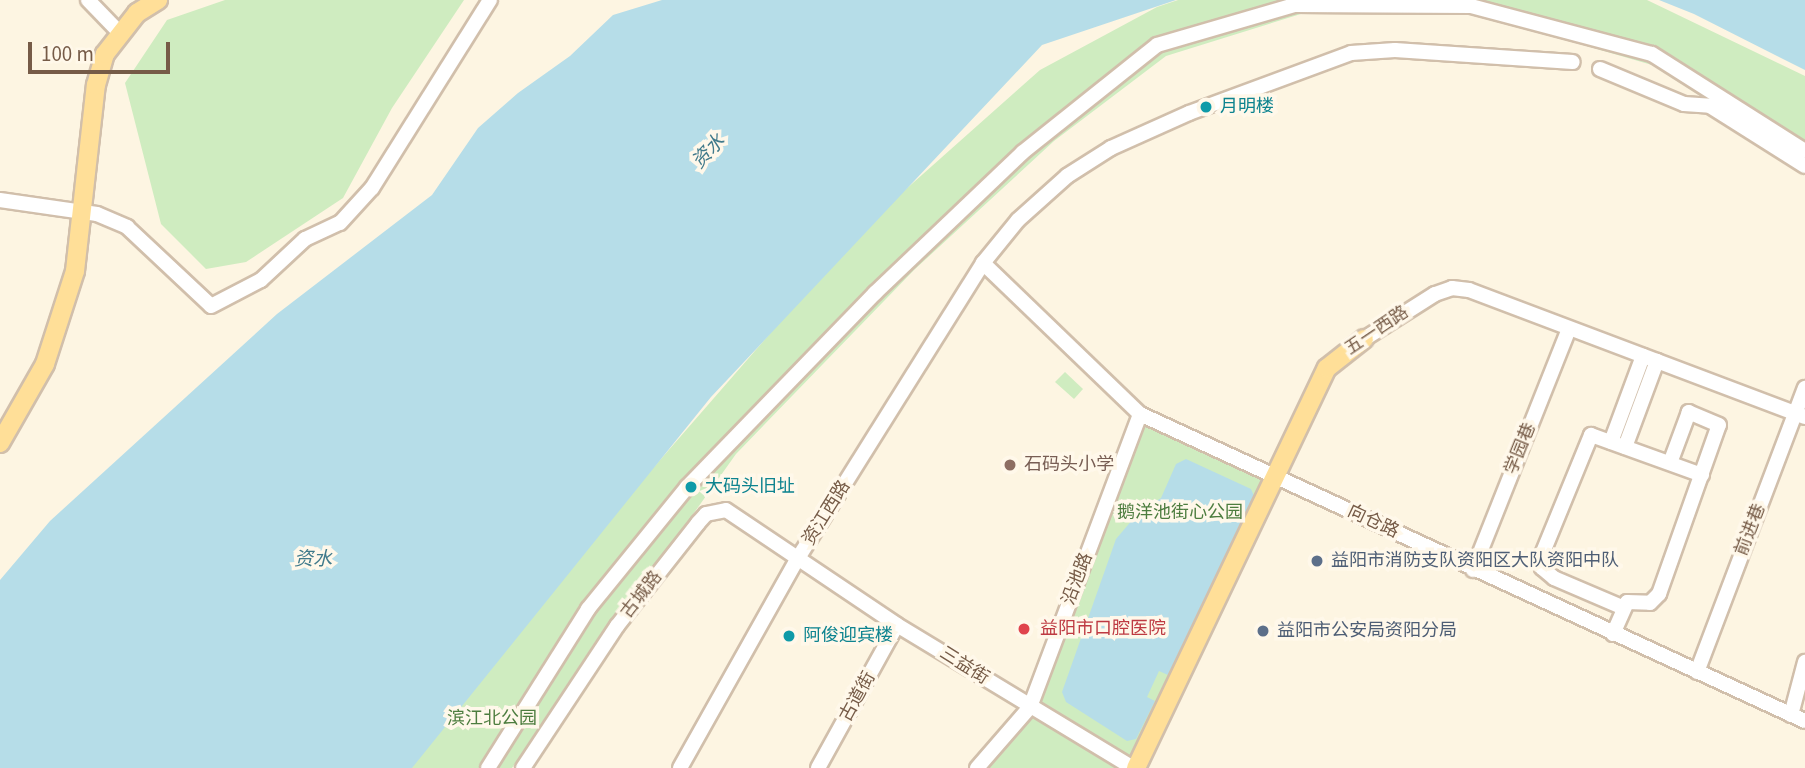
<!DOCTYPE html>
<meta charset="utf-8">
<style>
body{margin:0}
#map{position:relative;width:1805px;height:768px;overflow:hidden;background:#fdf5e2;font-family:"Source Sans 3","Noto Sans SC",sans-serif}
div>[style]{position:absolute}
.green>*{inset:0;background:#cfecc0}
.water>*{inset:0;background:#b6dde8}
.roads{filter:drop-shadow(2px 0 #d1bfab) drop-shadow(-2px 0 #d1bfab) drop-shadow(0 2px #d1bfab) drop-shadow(0 -2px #d1bfab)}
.minor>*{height:14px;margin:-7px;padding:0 7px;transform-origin:7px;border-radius:7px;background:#fff}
.major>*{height:18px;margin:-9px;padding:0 9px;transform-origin:9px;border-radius:9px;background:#ffdf98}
.dots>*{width:19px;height:19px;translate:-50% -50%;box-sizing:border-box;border:4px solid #fff8ea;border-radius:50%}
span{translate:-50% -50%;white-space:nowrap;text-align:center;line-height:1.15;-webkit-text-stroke:7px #fff8ea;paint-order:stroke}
.culture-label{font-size:18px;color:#0d838f}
.left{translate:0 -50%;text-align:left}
.street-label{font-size:18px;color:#765b47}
.education-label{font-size:18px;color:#785e54}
.park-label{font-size:18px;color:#4d7d3f}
.service-label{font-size:18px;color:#4e5e75}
.health-label{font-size:18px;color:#be3a42}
.water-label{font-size:19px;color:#407a8b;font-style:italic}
.scale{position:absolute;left:28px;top:42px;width:142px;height:32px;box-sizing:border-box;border:4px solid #765b47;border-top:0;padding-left:9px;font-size:21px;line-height:24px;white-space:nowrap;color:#765b47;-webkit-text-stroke:5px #fff8ea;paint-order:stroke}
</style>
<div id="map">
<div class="green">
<div style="clip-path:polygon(225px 0,464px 0,392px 108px,343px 198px,246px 262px,206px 269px,161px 224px,125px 83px,167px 20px)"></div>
<div style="clip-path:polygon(1178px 0,1647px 0,1805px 76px,1805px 163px,1652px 65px,1480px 15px,1304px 13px,1166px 56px,1054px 141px,914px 270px,736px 454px,512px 768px,402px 768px,414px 743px,860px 230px,1040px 70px,1157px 7px)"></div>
<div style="clip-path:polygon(1065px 372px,1083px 389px,1074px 399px,1055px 382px)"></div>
<div style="clip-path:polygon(1145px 426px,1266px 482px,1128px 768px,984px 768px,1035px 709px)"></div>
</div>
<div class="water">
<div style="clip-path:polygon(662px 0,1176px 0,1042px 45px,711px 397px,412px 768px,0 768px,0 580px,50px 521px,277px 314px,432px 195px,478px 128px,518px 93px,570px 56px,613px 15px)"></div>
<div style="clip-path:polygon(1659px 0,1805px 0,1805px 70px,1694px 14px)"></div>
<div style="clip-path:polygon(1186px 459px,1251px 489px,1254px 496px,1168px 675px,1159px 671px,1147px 697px,1155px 701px,1136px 739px,1127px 741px,1066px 702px,1062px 692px,1116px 539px,1139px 512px,1161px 498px,1176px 464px)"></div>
</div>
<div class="roads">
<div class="minor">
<div style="left:88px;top:0;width:45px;rotate:45.9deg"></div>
<div style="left:1600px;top:69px;width:91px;rotate:22.6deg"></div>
<div style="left:1684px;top:104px;width:26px;rotate:4deg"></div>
<div style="left:1710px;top:106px;width:112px;rotate:32.3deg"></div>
<div style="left:0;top:200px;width:98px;rotate:8.2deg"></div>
<div style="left:97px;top:214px;width:33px;rotate:23deg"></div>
<div style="left:127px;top:227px;width:115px;rotate:43.2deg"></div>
<div style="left:211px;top:306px;width:56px;rotate:-27.5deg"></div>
<div style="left:261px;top:280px;width:60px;rotate:-43deg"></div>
<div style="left:305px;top:239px;width:38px;rotate:-25deg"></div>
<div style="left:340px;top:223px;width:47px;rotate:-47.6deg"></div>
<div style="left:372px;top:188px;width:222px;rotate:-57.9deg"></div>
<div style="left:983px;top:263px;width:218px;rotate:43.9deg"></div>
<div style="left:1140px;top:414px;width:732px;rotate:24.78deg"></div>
<div style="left:1364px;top:339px;width:84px;rotate:-32.4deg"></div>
<div style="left:1435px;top:294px;width:18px;rotate:-19deg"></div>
<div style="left:1452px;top:288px;width:17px;rotate:7deg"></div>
<div style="left:1469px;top:290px;width:359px;rotate:20.7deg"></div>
<div style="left:1611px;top:442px;width:92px;rotate:-69.6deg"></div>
<div style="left:1625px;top:447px;width:92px;rotate:-69.6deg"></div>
<div style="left:1473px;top:570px;width:259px;rotate:-68.3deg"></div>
<div style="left:1624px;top:608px;width:76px;rotate:-156.8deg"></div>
<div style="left:1554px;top:578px;width:16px;rotate:-140deg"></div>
<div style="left:1542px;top:568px;width:11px;rotate:-95deg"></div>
<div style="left:1541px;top:557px;width:132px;rotate:-67.7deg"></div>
<div style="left:1591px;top:435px;width:118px;rotate:19.8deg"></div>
<div style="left:1613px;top:634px;width:35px;rotate:-66deg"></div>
<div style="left:1627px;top:602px;width:23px;rotate:2deg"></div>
<div style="left:1650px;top:603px;width:13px;rotate:-45deg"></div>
<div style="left:1659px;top:594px;width:179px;rotate:-70.5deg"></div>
<div style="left:1719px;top:425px;width:33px;rotate:-157deg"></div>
<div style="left:1689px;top:412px;width:54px;rotate:110.4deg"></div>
<div style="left:1697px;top:672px;width:304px;rotate:-69.2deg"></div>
<div style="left:1791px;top:715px;width:55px;rotate:-75.2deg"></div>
<div style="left:488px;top:768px;width:188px;rotate:-57.8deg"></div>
<div style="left:588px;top:609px;width:157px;rotate:-50.9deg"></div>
<div style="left:687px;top:487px;width:270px;rotate:-45.9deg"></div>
<div style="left:875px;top:293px;width:204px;rotate:-43.6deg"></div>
<div style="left:1023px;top:152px;width:171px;rotate:-38.6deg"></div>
<div style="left:1157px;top:45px;width:144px;rotate:-16.2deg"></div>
<div style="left:1295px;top:5px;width:176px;rotate:0.3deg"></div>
<div style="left:1471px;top:6px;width:187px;rotate:14.9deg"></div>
<div style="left:1652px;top:54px;width:181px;rotate:32.4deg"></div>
<div style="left:523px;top:768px;width:170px;rotate:-56.5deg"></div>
<div style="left:617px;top:626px;width:131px;rotate:-51.8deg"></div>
<div style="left:698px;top:523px;width:12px;rotate:-48deg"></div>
<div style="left:706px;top:514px;width:20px;rotate:-11deg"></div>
<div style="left:726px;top:510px;width:206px;rotate:33.9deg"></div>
<div style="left:897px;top:625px;width:276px;rotate:31.2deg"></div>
<div style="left:680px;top:768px;width:241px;rotate:-60.7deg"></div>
<div style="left:798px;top:558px;width:348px;rotate:-57.9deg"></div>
<div style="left:983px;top:263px;width:55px;rotate:-50.9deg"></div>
<div style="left:1018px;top:220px;width:66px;rotate:-41.9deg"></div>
<div style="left:1067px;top:176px;width:52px;rotate:-32.5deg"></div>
<div style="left:1111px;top:148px;width:85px;rotate:-24.2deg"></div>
<div style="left:1189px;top:113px;width:173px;rotate:-20.3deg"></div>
<div style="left:1351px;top:53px;width:44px;rotate:-3.9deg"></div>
<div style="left:1395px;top:50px;width:178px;rotate:3.9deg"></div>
<div style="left:818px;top:768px;width:163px;rotate:-61.1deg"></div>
<div style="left:977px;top:768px;width:81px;rotate:-49deg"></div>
<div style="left:1030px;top:707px;width:313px;rotate:-69.4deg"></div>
</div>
<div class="major">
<div style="left:0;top:443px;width:91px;rotate:-60.3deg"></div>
<div style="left:45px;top:364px;width:98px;rotate:-72.1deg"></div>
<div style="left:75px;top:271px;width:187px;rotate:-83.6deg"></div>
<div style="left:96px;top:85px;width:32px;rotate:-74deg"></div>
<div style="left:105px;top:54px;width:52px;rotate:-52deg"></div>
<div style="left:137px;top:13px;width:25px;rotate:-32deg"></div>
<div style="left:1136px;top:768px;width:443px;rotate:-64.5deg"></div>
<div style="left:1327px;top:368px;width:47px;rotate:-38.1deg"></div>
</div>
</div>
<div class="dots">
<div style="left:1206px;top:107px;background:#0f9aa8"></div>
<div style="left:1010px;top:465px;background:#8d6e63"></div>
<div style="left:691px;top:487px;background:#0f9aa8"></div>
<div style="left:1317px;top:561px;background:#5c6f8a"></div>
<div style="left:1024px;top:629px;background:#e0444e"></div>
<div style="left:1263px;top:631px;background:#5c6f8a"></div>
<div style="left:789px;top:636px;background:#0f9aa8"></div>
</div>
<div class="culture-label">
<span class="left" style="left:1220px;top:107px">月明楼</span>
<span class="left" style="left:705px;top:487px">大码头旧址</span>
<span class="left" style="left:803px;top:636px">阿俊迎宾楼</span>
</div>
<div class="street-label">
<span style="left:1377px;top:331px;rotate:-34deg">五一西路</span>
<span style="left:1521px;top:449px;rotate:-68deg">学园巷</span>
<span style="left:827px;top:513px;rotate:-58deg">资江西路</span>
<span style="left:1373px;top:522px;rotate:25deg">向仓路</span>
<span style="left:1751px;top:530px;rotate:-69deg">前进巷</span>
<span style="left:1078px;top:579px;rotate:-69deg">沿池路</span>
<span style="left:642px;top:595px;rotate:-52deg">古城路</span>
<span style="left:964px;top:666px;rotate:32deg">三益街</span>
<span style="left:858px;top:697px;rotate:-61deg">古道街</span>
</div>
<div class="education-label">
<span class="left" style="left:1024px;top:465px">石码头小学</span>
</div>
<div class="park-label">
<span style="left:1180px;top:513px">鹅洋池街心公园</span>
<span style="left:492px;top:719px">滨江北公园</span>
</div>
<div class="service-label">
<span class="left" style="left:1331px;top:561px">益阳市消防支队资阳区大队资阳中队</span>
<span class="left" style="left:1277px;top:631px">益阳市公安局资阳分局</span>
</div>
<div class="health-label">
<span class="left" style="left:1040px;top:629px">益阳市口腔医院</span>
</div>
<div class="water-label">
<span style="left:709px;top:152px;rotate:-47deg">资水</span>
<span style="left:313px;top:560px">资水</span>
</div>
<div class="scale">100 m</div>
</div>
